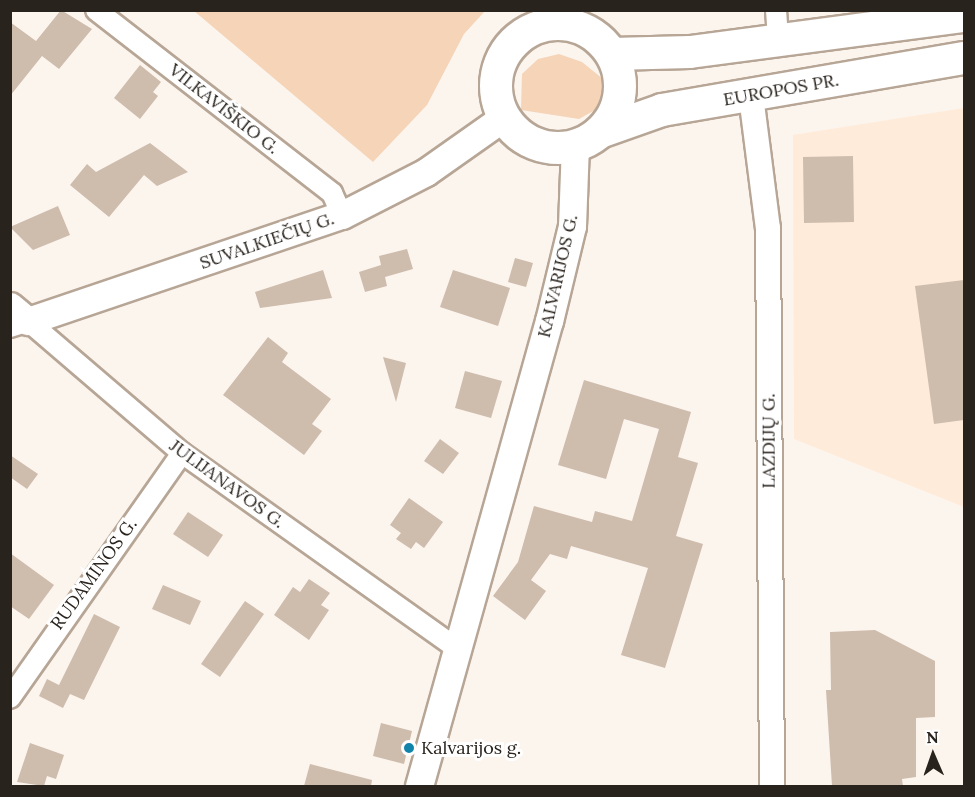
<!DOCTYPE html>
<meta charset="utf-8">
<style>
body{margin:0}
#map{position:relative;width:975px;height:797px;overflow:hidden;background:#fcf5ee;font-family:Lora,serif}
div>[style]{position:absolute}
.built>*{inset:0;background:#ffebd9}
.green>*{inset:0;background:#f5d4b8}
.building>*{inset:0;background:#cebcad}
.roads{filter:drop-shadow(2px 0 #b7a696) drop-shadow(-2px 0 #b7a696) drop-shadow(0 2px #b7a696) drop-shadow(0 -2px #b7a696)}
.minor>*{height:20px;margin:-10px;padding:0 10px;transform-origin:10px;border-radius:10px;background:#fff}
.tertiary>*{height:24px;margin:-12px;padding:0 12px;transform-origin:12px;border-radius:12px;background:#fff}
.secondary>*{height:27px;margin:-13.5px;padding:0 13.5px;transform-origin:13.5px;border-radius:13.5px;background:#fff}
.primary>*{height:32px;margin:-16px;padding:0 16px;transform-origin:16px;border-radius:16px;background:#fff}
.primary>.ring{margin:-16px;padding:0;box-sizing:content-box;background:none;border:32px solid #fff;border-radius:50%}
.dots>*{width:16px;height:16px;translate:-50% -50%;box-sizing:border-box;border:3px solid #fff;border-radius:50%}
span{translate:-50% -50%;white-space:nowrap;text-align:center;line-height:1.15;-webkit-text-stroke:6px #fff;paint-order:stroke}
.street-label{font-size:18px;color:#29231d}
.poi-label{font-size:18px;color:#29231d}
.left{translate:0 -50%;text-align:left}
.frame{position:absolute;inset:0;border:12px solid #29231d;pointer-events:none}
.north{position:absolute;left:903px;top:725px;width:60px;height:60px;-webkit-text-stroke:4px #fff;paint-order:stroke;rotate:358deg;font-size:16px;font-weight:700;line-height:24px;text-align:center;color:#29231d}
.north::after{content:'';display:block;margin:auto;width:21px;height:27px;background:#29231d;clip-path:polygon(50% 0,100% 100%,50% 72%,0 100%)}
</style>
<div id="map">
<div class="built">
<div style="clip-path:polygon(964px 108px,964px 507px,794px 439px,793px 135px)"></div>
</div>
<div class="green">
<div style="clip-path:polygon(194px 11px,485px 11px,464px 34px,427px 105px,373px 162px)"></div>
<div style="clip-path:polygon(559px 54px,582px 62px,608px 83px,597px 109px,579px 119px,521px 110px,522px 74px,538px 59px)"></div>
</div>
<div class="building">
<div style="clip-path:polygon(61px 10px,92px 29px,59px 69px,42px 56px,10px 96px,10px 22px,36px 41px)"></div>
<div style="clip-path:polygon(140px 65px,161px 82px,153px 92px,158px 96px,140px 119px,114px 98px)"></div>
<div style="clip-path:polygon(150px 143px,188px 172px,157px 186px,144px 175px,109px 217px,70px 185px,87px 164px,96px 172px)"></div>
<div style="clip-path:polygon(853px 156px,854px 222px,804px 223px,803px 157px)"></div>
<div style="clip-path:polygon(58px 206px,70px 235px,33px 250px,10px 227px)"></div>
<div style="clip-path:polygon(407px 249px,413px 269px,385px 277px,387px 286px,365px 292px,359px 272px,381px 265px,379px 256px)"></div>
<div style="clip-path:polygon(515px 258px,533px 263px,526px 287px,508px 282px)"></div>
<div style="clip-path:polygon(323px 270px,332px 298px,260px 308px,255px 292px)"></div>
<div style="clip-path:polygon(453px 270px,510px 288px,498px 326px,440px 307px)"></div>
<div style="clip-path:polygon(964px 280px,964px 420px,934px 424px,915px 286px)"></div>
<div style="clip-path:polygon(268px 337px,288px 353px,282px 362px,331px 399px,312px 424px,322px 431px,304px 455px,223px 395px)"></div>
<div style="clip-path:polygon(383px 357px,406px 363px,396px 402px)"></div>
<div style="clip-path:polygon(465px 371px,502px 381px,491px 418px,455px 408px)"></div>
<div style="clip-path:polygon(584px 380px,691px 412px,678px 457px,698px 463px,676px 536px,703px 544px,665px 668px,621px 655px,648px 568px,571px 546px,567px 559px,550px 554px,531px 580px,546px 591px,525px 620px,493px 596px,518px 562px,534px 506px,592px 522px,595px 511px,632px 521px,659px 429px,624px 419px,606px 479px,558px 465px)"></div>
<div style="clip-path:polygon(440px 439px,459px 453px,443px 474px,424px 461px)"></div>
<div style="clip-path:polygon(10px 455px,38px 474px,27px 489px,10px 477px)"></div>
<div style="clip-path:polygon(409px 498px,443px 522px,424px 548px,416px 542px,411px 549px,396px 539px,401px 533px,390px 525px)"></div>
<div style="clip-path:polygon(188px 512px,223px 535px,208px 557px,173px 534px)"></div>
<div style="clip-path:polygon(10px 553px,54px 585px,29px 619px,10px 606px)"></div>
<div style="clip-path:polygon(309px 579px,330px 593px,321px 605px,329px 610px,309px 640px,274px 615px,293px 587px,300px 592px)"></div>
<div style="clip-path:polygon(163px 585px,201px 601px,190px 625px,152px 609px)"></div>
<div style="clip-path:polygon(245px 601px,264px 614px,220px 677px,201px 664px)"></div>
<div style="clip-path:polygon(94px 614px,120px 627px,84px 700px,70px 694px,63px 708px,39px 696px,47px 679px,59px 685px)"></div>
<div style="clip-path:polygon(875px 630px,935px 661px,935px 717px,916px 718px,916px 777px,902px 779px,903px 786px,832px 786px,826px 690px,831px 690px,830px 632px)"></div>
<div style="clip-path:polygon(381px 723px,412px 731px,404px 764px,373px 756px)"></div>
<div style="clip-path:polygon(30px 743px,64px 755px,56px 779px,47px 776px,44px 786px,17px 782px)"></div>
<div style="clip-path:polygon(310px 764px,372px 780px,371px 786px,304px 786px)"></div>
</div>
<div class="roads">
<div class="minor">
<div style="left:96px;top:10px;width:299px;rotate:37.8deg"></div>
<div style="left:332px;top:193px;width:24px;rotate:66deg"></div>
<div style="left:776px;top:10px;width:31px;rotate:86deg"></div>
<div style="left:10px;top:327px;width:19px;rotate:-18deg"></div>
<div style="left:28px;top:321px;width:203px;rotate:40.6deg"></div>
<div style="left:182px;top:453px;width:335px;rotate:35.4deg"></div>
<div style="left:10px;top:698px;width:299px;rotate:-54.9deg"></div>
</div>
<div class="tertiary">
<div style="left:751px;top:96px;width:133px;rotate:82.7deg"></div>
<div style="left:768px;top:228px;width:558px;rotate:89.59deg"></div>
</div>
<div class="secondary">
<div style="left:10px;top:306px;width:23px;rotate:40deg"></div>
<div style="left:28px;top:321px;width:331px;rotate:-18.7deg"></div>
<div style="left:342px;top:215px;width:94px;rotate:-27.1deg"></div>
<div style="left:426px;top:172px;width:95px;rotate:-35.2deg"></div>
<div style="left:419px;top:786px;width:483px;rotate:-74.4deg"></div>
<div style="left:549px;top:321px;width:98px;rotate:-76.4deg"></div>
<div style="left:572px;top:226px;width:81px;rotate:-87.9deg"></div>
</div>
<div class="primary">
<div class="ring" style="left:496px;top:24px;width:92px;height:92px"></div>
<div style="left:612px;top:54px;width:78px;rotate:-1.5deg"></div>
<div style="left:690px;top:52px;width:276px;rotate:-7.5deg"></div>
<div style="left:600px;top:132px;width:66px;rotate:-19.5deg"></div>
<div style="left:662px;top:110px;width:306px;rotate:-9.8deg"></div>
</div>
</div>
<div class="dots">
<div style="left:409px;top:748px;background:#1284aa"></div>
</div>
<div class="street-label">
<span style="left:781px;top:90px;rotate:-10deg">EUROPOS PR.</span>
<span style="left:224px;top:109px;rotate:38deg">VILKAVIŠKIO G.</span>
<span style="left:267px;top:241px;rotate:-19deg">SUVALKIEČIŲ G.</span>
<span style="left:558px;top:276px;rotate:-77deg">KALVARIJOS G.</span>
<span style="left:769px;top:441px;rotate:-90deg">LAZDIJŲ G.</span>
<span style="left:227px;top:484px;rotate:36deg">JULIJANAVOS G.</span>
<span style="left:94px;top:574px;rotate:-54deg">RUDAMINOS G.</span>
</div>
<div class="poi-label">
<span class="left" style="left:421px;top:748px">Kalvarijos g.</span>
</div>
<div class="frame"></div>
<div class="north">N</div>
</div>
